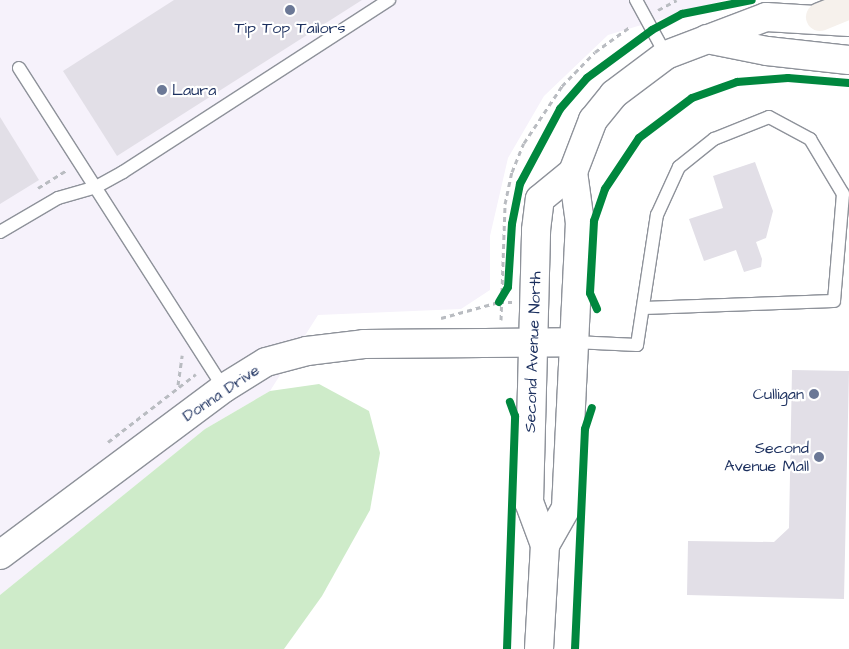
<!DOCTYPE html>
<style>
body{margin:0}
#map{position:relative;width:849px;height:649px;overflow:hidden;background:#fff;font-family:"Architects Daughter",sans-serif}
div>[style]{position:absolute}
.built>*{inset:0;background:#f6f2fb}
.green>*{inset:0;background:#ceebc9}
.building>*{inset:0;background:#e2dfe7}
.path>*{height:3px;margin-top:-1.5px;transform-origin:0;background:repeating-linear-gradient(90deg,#b9bcc1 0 5px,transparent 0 9px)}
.roads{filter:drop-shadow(1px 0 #8e929a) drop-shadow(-1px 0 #8e929a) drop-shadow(0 1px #8e929a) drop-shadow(0 -1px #8e929a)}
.lane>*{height:12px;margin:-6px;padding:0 6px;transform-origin:6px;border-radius:6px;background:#fff}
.secondary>*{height:28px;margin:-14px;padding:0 14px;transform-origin:14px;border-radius:14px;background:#fff}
.primary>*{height:28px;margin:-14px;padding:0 14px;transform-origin:14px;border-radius:14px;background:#f6f1ec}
.cycleway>*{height:8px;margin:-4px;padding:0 4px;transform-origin:4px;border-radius:4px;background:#00873e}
.dots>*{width:14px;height:14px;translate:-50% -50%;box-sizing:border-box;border:2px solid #fff;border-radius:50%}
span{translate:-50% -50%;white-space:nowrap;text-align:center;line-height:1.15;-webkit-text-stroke:4.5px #fff;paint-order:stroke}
.poi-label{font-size:16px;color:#1b2f5e}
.left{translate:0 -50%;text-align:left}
.right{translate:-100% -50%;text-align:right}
.street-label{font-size:16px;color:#1b2f5e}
</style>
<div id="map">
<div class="built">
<div style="clip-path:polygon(0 0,725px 0,608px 35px,544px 96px,508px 158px,490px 236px,490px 290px,461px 309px,318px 315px,270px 391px,205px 429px,0 595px)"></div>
</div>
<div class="green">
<div style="clip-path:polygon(319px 384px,369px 411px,380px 453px,370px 510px,322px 596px,284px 649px,0 649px,0 595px,205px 429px,270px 391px)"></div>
</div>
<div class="building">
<div style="clip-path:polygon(174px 0,362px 0,117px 156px,63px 71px)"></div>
<div style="clip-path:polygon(0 117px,39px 180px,0 204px)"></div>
<div style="clip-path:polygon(755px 162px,773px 211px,766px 238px,756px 242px,762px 259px,761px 267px,744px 272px,736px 250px,704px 261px,689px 219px,723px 208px,713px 176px)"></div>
<div style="clip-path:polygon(792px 370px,849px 371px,844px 599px,687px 595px,688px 541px,774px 542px,789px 528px)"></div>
</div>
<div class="path">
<div style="left:658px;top:10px;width:21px;rotate:-28deg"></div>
<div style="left:38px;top:188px;width:34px;rotate:-32deg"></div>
<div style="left:441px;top:318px;width:60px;rotate:-15.4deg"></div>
<div style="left:499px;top:302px;width:13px"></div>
<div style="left:501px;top:320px;width:116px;rotate:-88deg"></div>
<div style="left:505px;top:204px;width:33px;rotate:-78deg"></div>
<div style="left:512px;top:172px;width:31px;rotate:-68deg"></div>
<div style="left:524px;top:143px;width:69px;rotate:-56.3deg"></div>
<div style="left:562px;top:86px;width:47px;rotate:-45.9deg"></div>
<div style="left:595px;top:52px;width:44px;rotate:-35.8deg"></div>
<div style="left:178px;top:385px;width:30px;rotate:-82deg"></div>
<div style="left:108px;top:442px;width:111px;rotate:-37.7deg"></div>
</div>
<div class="roads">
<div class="lane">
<div style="left:636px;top:0;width:63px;rotate:61.4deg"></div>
<div style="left:19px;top:68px;width:380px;rotate:57.4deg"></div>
<div style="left:0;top:232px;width:67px;rotate:-30.4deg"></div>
<div style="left:58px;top:198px;width:40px;rotate:-16deg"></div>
<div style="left:96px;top:187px;width:31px;rotate:-29deg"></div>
<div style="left:123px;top:172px;width:317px;rotate:-32.9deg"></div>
<div style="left:574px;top:342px;width:63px;rotate:2.7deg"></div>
<div style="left:637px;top:345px;width:132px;rotate:-81.3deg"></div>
<div style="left:657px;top:215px;width:53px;rotate:-65.4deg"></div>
<div style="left:679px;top:167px;width:45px;rotate:-38.7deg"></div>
<div style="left:714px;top:139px;width:59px;rotate:-21.8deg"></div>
<div style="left:769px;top:117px;width:47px;rotate:28.2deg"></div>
<div style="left:810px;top:139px;width:64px;rotate:59deg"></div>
<div style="left:843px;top:194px;width:107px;rotate:94.8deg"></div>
<div style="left:834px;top:301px;width:191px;rotate:177.9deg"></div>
</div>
<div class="secondary">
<div style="left:707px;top:39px;width:61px;rotate:11.3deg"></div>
<div style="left:767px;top:51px;width:82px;rotate:6.3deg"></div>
<div style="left:545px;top:545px;width:43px;rotate:-60.4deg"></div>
<div style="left:566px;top:508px;width:285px;rotate:-87.2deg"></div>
<div style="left:580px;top:223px;width:51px;rotate:-97.8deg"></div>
<div style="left:0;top:555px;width:279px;rotate:-36.7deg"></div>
<div style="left:224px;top:388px;width:49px;rotate:-31.8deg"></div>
<div style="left:266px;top:362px;width:42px;rotate:-15deg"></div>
<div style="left:307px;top:351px;width:57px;rotate:-7deg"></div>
<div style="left:364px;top:344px;width:210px;rotate:-0.5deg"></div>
<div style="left:539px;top:649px;width:104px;rotate:-86.7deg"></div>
<div style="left:545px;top:545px;width:46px;rotate:-110.4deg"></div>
<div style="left:529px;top:502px;width:272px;rotate:-88.5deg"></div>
<div style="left:536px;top:230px;width:31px;rotate:-83deg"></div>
<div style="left:540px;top:199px;width:43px;rotate:-39.3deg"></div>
<div style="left:573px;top:172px;width:56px;rotate:-69deg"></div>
<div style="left:593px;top:120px;width:33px;rotate:-51deg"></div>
<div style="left:614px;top:94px;width:65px;rotate:-36.9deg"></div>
<div style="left:666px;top:55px;width:107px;rotate:-20.8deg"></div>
<div style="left:766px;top:17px;width:83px;rotate:3.4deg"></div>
</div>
<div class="primary">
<div style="left:820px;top:17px;width:31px;rotate:-22deg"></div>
</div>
</div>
<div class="cycleway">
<div style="left:499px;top:302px;width:17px;rotate:-59deg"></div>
<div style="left:508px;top:287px;width:63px;rotate:-86.4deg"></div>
<div style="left:512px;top:224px;width:41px;rotate:-78.7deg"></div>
<div style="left:520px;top:184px;width:85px;rotate:-61.9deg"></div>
<div style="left:560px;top:109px;width:41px;rotate:-48.9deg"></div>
<div style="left:587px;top:78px;width:81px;rotate:-36.4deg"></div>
<div style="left:652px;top:30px;width:34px;rotate:-28deg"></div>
<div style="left:682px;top:14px;width:71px;rotate:-11.3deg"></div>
<div style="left:597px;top:309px;width:17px;rotate:-114deg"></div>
<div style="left:590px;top:293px;width:72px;rotate:-86.8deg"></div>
<div style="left:594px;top:221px;width:34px;rotate:-71deg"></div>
<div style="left:605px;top:189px;width:61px;rotate:-56.3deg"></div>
<div style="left:639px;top:138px;width:66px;rotate:-37deg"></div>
<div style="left:692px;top:98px;width:48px;rotate:-19.6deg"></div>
<div style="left:737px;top:82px;width:51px;rotate:-4.5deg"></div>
<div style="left:788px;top:78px;width:61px;rotate:4.7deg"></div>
<div style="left:507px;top:649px;width:233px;rotate:-88deg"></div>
<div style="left:515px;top:416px;width:15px;rotate:-110deg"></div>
<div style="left:575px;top:649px;width:220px;rotate:-87.4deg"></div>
<div style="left:585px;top:429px;width:22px;rotate:-72deg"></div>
</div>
<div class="dots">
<div style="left:290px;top:10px;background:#6b7896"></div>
<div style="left:162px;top:90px;background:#6b7896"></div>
<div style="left:814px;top:394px;background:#6b7896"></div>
<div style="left:819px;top:457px;background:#6b7896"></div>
</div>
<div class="poi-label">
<span style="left:290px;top:28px">Tip Top Tailors</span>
<span class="left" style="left:172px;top:90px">Laura</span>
<span class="right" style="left:804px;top:394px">Culligan</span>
<span class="right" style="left:809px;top:457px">Second<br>Avenue Mall</span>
</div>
<div class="street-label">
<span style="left:533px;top:352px;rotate:-88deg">Second Avenue North</span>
<span style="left:221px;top:393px;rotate:-34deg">Donna Drive</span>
</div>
</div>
